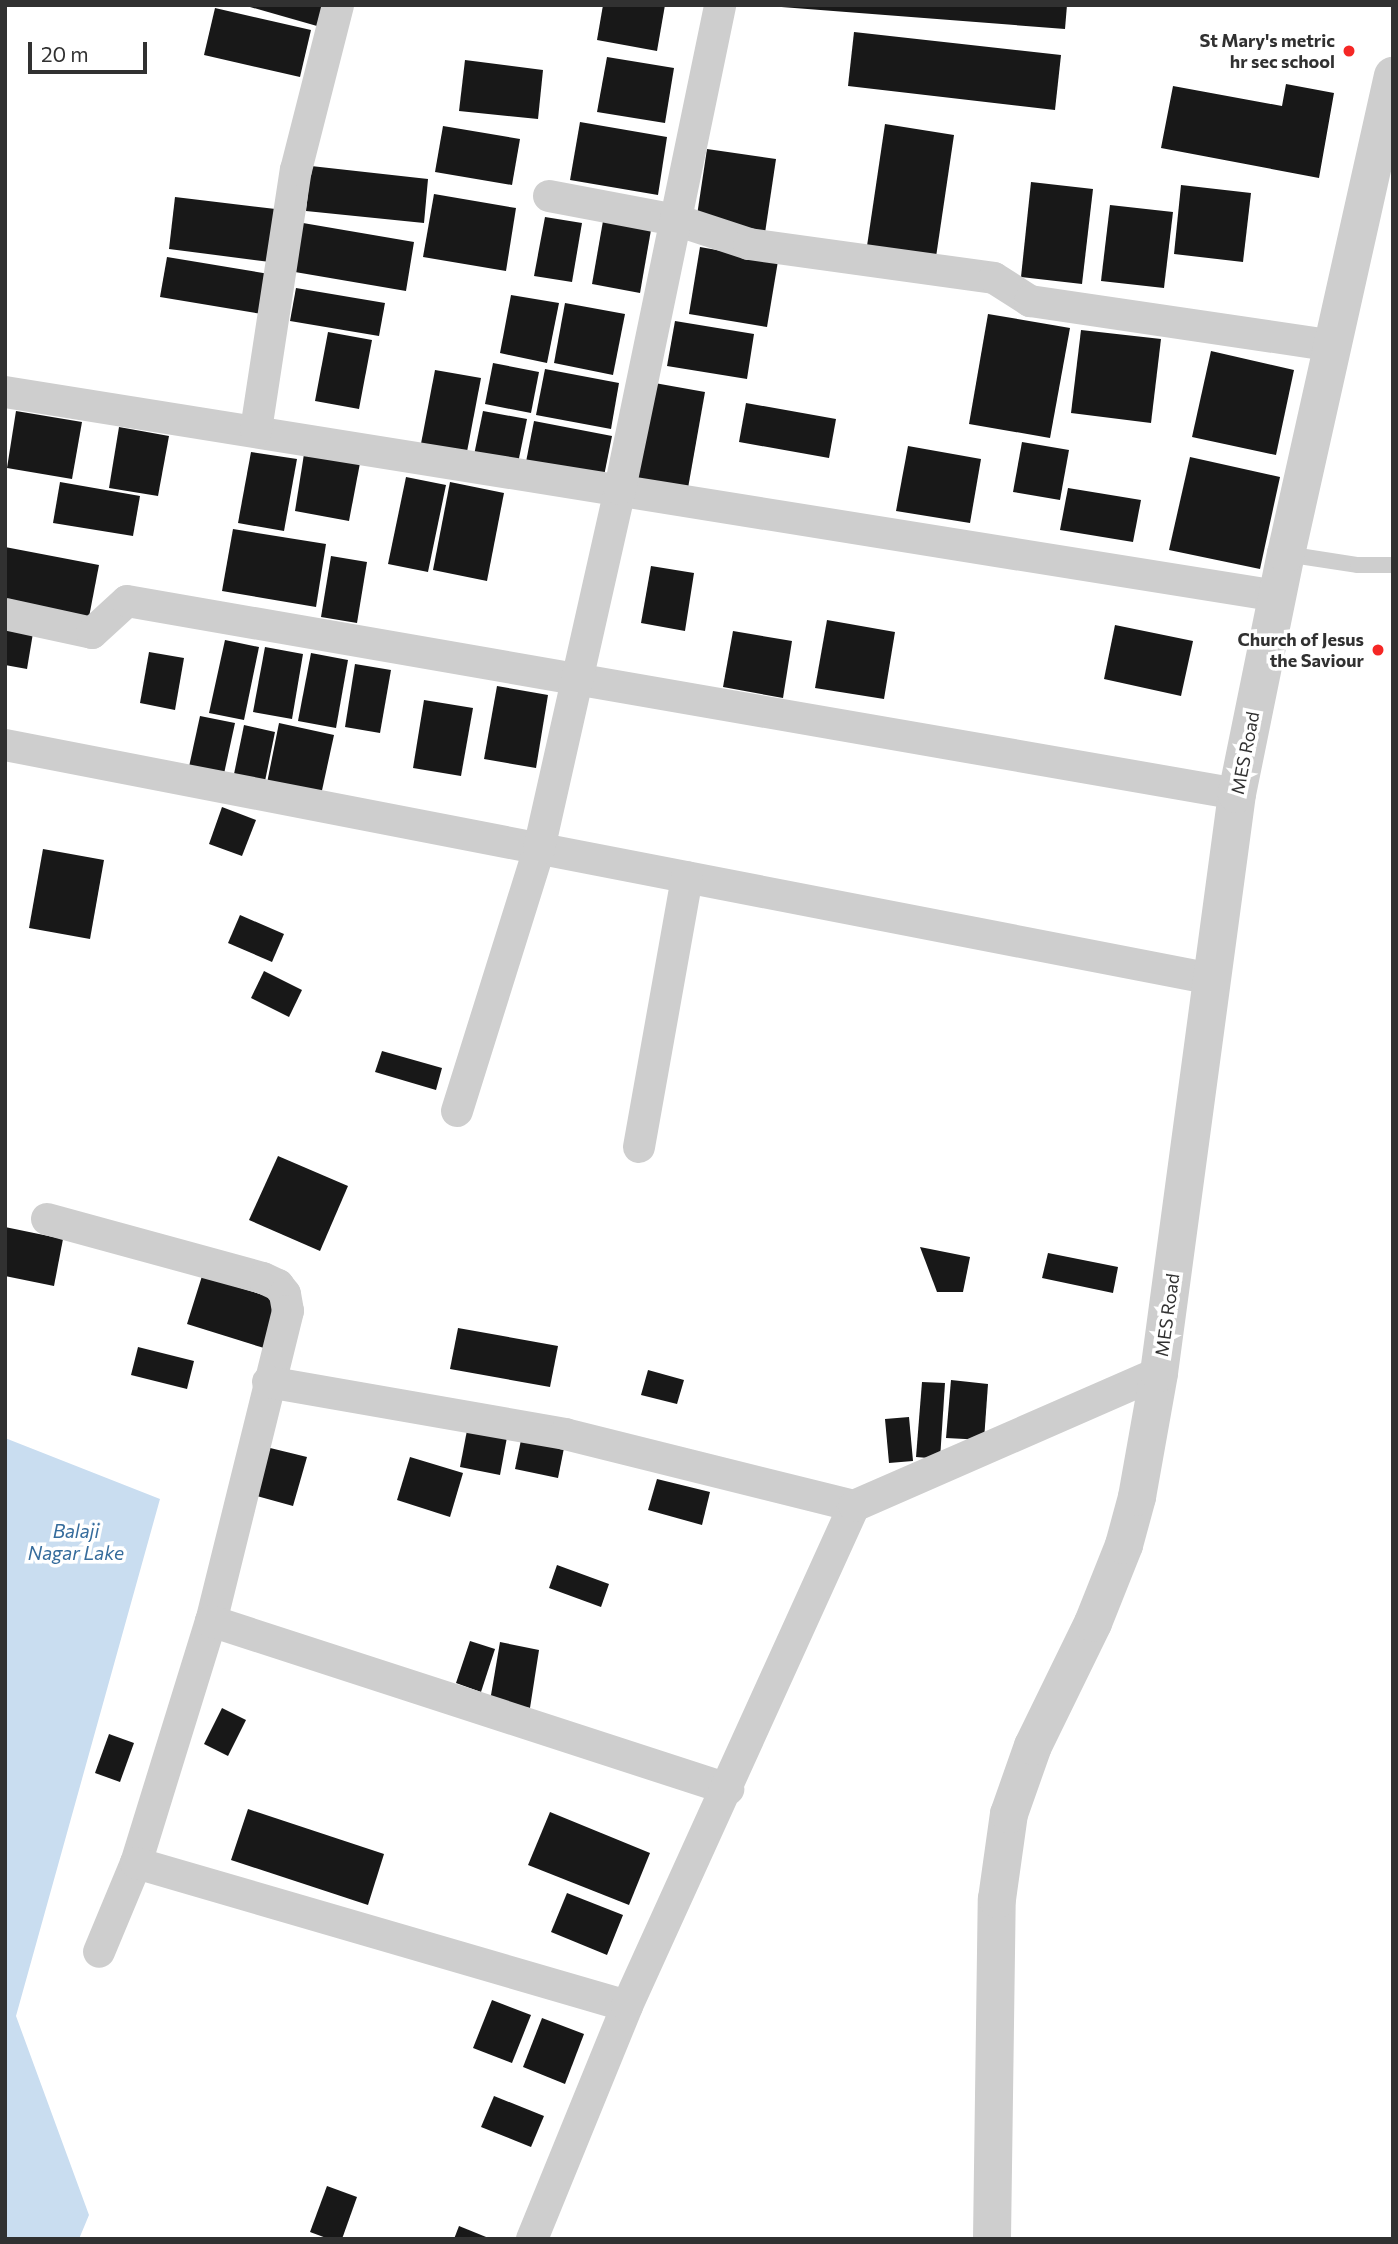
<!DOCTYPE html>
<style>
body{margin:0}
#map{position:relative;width:1398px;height:2244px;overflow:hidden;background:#fff;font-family:Commissioner,sans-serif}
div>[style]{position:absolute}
.water>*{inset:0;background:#c9ddf0}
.building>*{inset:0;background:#181818}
.service>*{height:16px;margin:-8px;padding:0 8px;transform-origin:8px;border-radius:8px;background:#cecece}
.minor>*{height:32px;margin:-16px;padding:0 16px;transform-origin:16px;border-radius:16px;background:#cecece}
.tertiary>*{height:38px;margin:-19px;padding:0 19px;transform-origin:19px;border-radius:19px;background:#cecece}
.dots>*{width:19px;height:19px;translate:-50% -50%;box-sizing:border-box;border:4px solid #fff;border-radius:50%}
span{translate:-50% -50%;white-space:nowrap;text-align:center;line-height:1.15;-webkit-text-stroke:7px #fff;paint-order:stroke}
.poi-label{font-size:18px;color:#313131;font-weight:700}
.right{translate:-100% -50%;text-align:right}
.street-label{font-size:18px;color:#313131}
.water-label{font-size:19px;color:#366c9c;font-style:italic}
.frame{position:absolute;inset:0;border:7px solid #313131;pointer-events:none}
.scale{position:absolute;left:28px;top:42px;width:119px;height:32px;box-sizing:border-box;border:4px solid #313131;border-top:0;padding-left:9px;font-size:21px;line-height:24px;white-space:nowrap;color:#313131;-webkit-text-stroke:5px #fff;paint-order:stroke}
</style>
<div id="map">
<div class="water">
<div style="clip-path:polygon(5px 1438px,160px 1499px,16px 2016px,89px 2215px,79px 2239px,5px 2239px)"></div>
</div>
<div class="building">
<div style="clip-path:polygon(243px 5px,330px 5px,324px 28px)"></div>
<div style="clip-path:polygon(603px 5px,665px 5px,657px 51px,597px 40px)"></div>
<div style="clip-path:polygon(754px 5px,1067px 5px,1065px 29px)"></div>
<div style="clip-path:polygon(215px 8px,311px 30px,300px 77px,204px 55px)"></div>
<div style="clip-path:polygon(854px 32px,1061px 55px,1055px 110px,848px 86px)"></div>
<div style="clip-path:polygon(607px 57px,674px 68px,665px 123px,597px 112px)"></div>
<div style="clip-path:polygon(465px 60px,543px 70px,538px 119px,459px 111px)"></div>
<div style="clip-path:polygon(1286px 84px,1334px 93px,1319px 178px,1161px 148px,1173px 86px,1282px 106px)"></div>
<div style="clip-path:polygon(580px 122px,667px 137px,658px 195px,570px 180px)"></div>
<div style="clip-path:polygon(885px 124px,954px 135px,936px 257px,867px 246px)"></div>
<div style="clip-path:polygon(443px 126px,520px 139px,512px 185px,435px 172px)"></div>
<div style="clip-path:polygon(707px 149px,776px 159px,765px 233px,696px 222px)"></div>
<div style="clip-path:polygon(311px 166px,428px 179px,424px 223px,306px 211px)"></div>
<div style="clip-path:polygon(1031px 182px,1093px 189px,1082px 284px,1021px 277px)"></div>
<div style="clip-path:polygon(1181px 185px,1251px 193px,1243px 262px,1174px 254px)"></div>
<div style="clip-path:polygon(434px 194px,516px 208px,506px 271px,423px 257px)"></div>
<div style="clip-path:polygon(175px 197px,284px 210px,278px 263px,169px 249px)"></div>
<div style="clip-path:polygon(1110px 205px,1173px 212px,1164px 288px,1101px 281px)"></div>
<div style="clip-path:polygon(545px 217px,582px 223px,572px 282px,534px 276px)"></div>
<div style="clip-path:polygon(603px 221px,651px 230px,640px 293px,592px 284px)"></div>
<div style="clip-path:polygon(303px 223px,414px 242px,406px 291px,295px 272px)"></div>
<div style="clip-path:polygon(700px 247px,778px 261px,767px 327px,689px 314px)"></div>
<div style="clip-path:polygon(167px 257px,269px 274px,262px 314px,160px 297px)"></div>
<div style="clip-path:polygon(296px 288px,385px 303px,379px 336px,290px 321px)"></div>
<div style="clip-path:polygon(511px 295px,559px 303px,547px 363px,500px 353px)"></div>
<div style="clip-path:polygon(565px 303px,625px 314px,613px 375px,554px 363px)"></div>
<div style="clip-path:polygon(988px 314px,1070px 328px,1050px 438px,969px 424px)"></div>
<div style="clip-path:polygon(675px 321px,754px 334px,747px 379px,667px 366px)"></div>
<div style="clip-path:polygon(1081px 330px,1161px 339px,1151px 423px,1071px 413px)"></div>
<div style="clip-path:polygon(328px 332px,372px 340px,359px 409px,315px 401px)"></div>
<div style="clip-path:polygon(1211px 351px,1294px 370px,1276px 455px,1192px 437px)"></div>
<div style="clip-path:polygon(493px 363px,539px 372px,531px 413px,485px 404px)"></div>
<div style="clip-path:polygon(545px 369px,619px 383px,611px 429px,536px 415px)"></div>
<div style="clip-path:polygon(435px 370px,481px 378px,466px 457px,420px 449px)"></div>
<div style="clip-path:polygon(649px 382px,705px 392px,688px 488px,632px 479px)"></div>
<div style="clip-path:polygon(746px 403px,836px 419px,829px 458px,739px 442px)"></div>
<div style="clip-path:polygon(16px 411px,82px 422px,72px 479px,7px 468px)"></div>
<div style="clip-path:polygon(483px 411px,527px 419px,517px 468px,473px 460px)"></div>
<div style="clip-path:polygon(534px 421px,612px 436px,603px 481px,525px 467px)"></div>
<div style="clip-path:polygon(119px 427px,169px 436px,158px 496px,109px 488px)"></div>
<div style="clip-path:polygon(1022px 442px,1069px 450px,1060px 500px,1013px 492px)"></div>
<div style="clip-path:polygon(908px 446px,981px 459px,970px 523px,896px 511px)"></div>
<div style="clip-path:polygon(251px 452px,297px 459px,284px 531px,238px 523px)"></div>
<div style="clip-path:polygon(304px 454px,360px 463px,349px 521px,295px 511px)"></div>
<div style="clip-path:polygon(1190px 457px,1280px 477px,1260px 569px,1169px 550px)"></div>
<div style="clip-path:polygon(406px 477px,446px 485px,428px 572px,388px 564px)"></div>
<div style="clip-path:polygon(60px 482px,140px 496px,133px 536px,53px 523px)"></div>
<div style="clip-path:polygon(450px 482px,504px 493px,487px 581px,433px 570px)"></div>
<div style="clip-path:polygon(1068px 488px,1141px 500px,1133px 542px,1060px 530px)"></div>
<div style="clip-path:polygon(233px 529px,326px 544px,316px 607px,222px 591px)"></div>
<div style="clip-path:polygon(5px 547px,99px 565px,89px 617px,5px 601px)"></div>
<div style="clip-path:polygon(331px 556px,367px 562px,357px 623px,321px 617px)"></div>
<div style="clip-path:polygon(651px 566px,694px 573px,685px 631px,641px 623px)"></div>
<div style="clip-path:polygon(827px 620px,895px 632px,884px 699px,815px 688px)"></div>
<div style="clip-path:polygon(1115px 625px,1193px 641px,1181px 696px,1104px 679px)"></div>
<div style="clip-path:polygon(5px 629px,33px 633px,27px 669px,5px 665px)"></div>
<div style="clip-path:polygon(733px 631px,792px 641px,783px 698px,723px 687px)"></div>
<div style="clip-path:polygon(225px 640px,259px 647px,244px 720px,209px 713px)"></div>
<div style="clip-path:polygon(265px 647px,303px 654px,292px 719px,253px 712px)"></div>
<div style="clip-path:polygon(149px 652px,184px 658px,175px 710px,140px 703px)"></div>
<div style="clip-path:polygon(311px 653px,348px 660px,336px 728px,298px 721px)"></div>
<div style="clip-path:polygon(355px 664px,391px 670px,380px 733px,345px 727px)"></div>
<div style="clip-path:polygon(497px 686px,548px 695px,536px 768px,484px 759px)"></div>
<div style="clip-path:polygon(424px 700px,473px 708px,461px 776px,413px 768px)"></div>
<div style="clip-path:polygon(200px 716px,235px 723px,222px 783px,187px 776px)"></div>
<div style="clip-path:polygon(279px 723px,334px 735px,321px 795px,267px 783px)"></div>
<div style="clip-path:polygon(244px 725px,275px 732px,264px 786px,233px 779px)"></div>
<div style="clip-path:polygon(222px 807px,256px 820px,242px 856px,209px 844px)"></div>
<div style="clip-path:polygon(43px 849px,104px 860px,90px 939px,29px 928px)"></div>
<div style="clip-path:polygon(240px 915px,284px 934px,272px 962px,228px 943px)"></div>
<div style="clip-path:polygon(264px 971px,302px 990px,289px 1017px,251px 998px)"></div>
<div style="clip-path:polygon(382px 1051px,442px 1068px,436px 1090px,375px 1072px)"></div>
<div style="clip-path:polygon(278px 1156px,348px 1186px,320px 1251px,249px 1220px)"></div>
<div style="clip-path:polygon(5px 1227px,63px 1239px,54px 1286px,5px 1276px)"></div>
<div style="clip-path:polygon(920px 1247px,970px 1257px,963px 1292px,937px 1292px)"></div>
<div style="clip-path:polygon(1048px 1253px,1118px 1267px,1113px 1293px,1042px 1278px)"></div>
<div style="clip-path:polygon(202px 1276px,279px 1300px,264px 1348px,187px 1324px)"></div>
<div style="clip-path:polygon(458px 1328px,558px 1346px,550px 1387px,450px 1369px)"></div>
<div style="clip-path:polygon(138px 1347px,194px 1361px,187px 1389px,131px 1375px)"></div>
<div style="clip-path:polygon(648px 1370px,684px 1380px,677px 1404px,641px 1395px)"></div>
<div style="clip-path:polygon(951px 1380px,988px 1384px,984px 1440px,946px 1438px)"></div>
<div style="clip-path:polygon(922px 1382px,945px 1383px,940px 1459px,916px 1457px)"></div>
<div style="clip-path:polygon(909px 1417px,913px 1461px,889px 1463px,885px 1419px)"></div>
<div style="clip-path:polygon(468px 1425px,508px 1432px,500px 1475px,460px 1467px)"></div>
<div style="clip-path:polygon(521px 1440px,564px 1448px,558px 1478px,515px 1469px)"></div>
<div style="clip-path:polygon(262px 1446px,307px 1457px,293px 1506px,249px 1494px)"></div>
<div style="clip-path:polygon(410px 1457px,463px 1473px,450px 1517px,397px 1500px)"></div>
<div style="clip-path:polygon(657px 1479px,710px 1492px,702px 1525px,648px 1510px)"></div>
<div style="clip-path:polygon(557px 1565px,609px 1584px,601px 1607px,549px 1588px)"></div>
<div style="clip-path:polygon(470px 1641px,495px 1649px,481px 1692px,456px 1683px)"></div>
<div style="clip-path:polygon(500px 1642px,539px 1650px,530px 1708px,490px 1701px)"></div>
<div style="clip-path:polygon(222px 1708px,246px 1720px,228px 1756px,204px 1744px)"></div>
<div style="clip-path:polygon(109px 1734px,134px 1743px,120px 1782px,95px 1773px)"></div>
<div style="clip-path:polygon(248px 1809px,384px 1854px,368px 1905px,231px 1860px)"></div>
<div style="clip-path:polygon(550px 1812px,650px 1853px,629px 1905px,528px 1865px)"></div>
<div style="clip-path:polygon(567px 1893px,623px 1915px,607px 1955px,551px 1932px)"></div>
<div style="clip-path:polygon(492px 2000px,531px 2015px,512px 2063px,473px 2048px)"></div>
<div style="clip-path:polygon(542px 2018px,584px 2034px,565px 2084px,523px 2067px)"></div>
<div style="clip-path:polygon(494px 2096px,544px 2116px,531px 2147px,481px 2127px)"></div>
<div style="clip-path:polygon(327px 2186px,357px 2197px,342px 2239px,329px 2239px,310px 2232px)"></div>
<div style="clip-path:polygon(459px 2226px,491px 2239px,454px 2239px)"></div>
</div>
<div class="service">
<div style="left:1286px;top:554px;width:73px;rotate:8.7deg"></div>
<div style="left:1358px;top:565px;width:35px"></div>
</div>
<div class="minor">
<div style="left:549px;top:196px;width:129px;rotate:10.7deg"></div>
<div style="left:676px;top:220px;width:77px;rotate:18.2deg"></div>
<div style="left:749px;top:244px;width:247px;rotate:7.9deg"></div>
<div style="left:994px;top:278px;width:43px;rotate:32.6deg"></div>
<div style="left:1030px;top:301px;width:307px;rotate:8.4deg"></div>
<div style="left:5px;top:392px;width:1288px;rotate:9.11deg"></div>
<div style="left:256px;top:430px;width:263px;rotate:-81.3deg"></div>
<div style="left:296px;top:170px;width:170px;rotate:-75.7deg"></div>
<div style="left:5px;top:614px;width:89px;rotate:12.3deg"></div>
<div style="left:92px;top:633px;width:47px;rotate:-42.4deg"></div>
<div style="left:127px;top:601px;width:1127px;rotate:9.86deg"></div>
<div style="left:5px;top:745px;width:1229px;rotate:10.97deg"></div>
<div style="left:457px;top:1111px;width:275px;rotate:-72.6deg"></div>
<div style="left:539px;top:849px;width:369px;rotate:-77.3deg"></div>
<div style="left:620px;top:489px;width:494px;rotate:-78.3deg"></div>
<div style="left:639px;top:1147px;width:274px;rotate:-79.9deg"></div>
<div style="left:47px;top:1219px;width:224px;rotate:15.3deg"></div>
<div style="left:263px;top:1278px;width:17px;rotate:25deg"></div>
<div style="left:278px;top:1285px;width:11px;rotate:52deg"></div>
<div style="left:285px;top:1294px;width:17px;rotate:80deg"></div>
<div style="left:288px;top:1311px;width:319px;rotate:103.9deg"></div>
<div style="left:211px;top:1621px;width:253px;rotate:107.2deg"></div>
<div style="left:136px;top:1863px;width:96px;rotate:112.6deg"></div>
<div style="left:268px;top:1382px;width:302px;rotate:9.9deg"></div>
<div style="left:565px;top:1434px;width:298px;rotate:14deg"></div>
<div style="left:211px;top:1621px;width:544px;rotate:18deg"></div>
<div style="left:136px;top:1863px;width:511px;rotate:16.24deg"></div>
<div style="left:532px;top:2239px;width:252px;rotate:-67.8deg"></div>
<div style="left:627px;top:2006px;width:549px;rotate:-65.58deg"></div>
<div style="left:854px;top:1506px;width:333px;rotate:-23.6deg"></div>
</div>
<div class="tertiary">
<div style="left:992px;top:2239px;width:340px;rotate:-89.2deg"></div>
<div style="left:997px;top:1899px;width:86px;rotate:-82deg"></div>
<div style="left:1009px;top:1814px;width:72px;rotate:-70.6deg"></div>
<div style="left:1033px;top:1746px;width:137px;rotate:-64deg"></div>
<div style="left:1093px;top:1623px;width:84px;rotate:-68.3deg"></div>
<div style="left:1124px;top:1545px;width:50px;rotate:-74.8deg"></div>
<div style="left:1137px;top:1497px;width:126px;rotate:-79.9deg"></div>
<div style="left:1159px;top:1373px;width:584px;rotate:-82.33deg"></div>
<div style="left:1237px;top:794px;width:245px;rotate:-78.5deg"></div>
<div style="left:1286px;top:554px;width:490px;rotate:-77.4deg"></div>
</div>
<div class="dots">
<div style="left:1349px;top:51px;background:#f52725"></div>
<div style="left:1378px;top:650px;background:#f52725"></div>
</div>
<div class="poi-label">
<span class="right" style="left:1335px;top:51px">St Mary's metric<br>hr sec school</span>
<span class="right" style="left:1364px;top:650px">Church of Jesus<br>the Saviour</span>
</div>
<div class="street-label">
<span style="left:1245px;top:753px;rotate:-79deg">MES Road</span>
<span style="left:1167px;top:1315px;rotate:-82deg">MES Road</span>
</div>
<div class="water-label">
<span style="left:76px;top:1542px">Balaji<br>Nagar Lake</span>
</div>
<div class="frame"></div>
<div class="scale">20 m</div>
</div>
